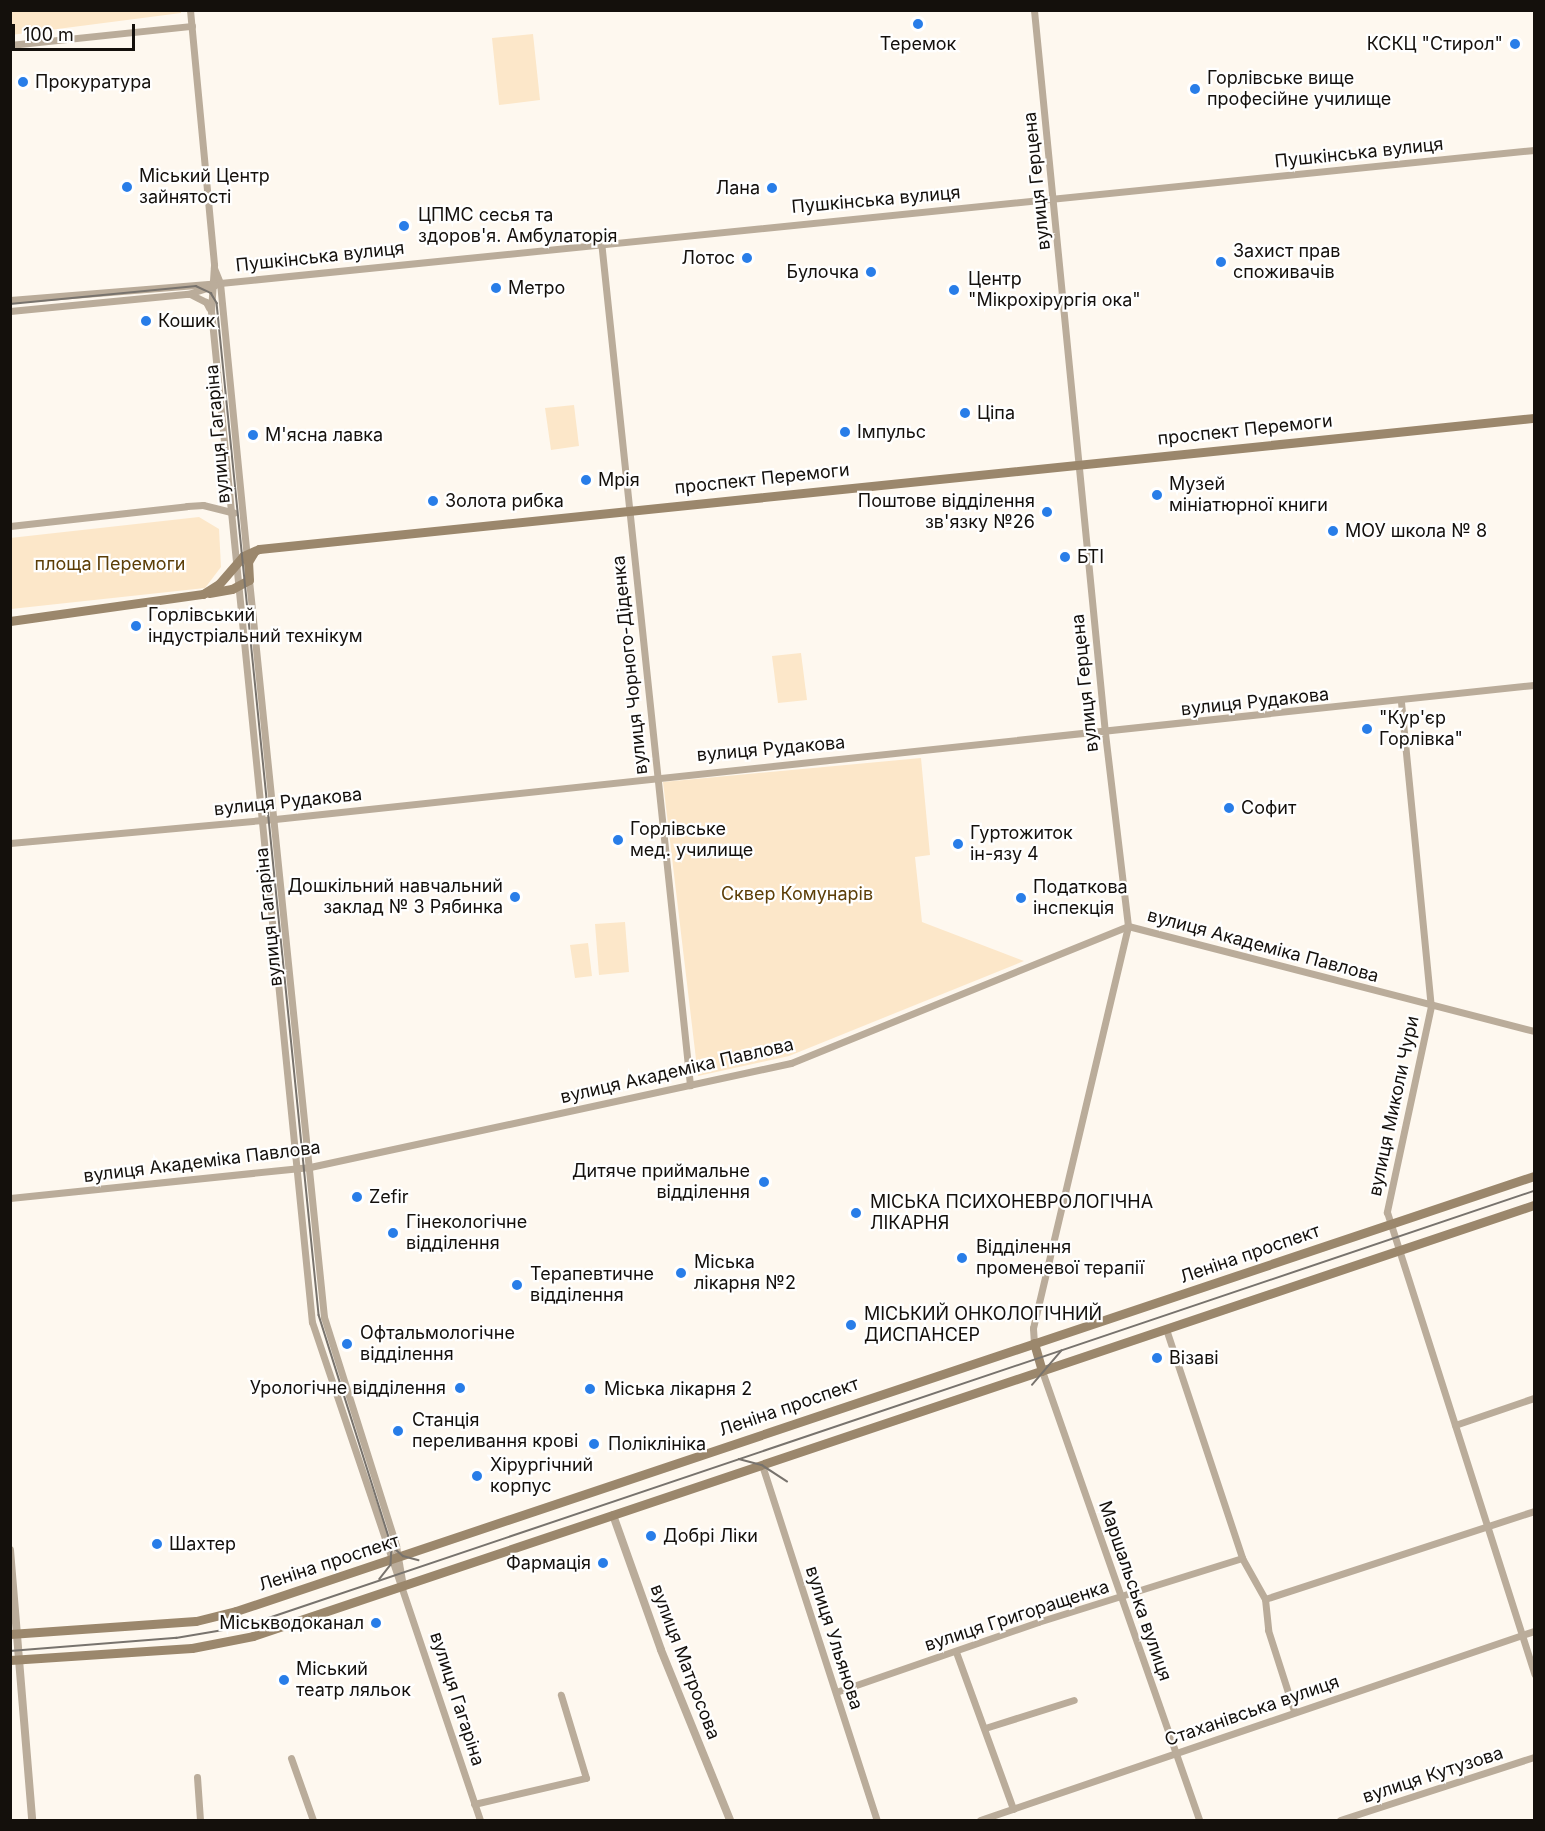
<!DOCTYPE html>
<meta charset="utf-8">
<style>
body{margin:0}
#map{position:relative;width:1545px;height:1831px;overflow:hidden;background:#fef8ef;font-family:Inter,sans-serif}
div>[style]{position:absolute}
.green>*{inset:0;background:#fce7c9}
.minor>*{height:7px;margin:-3.5px;padding:0 3.5px;transform-origin:3.5px;border-radius:3.5px;background:#baac9a}
.tertiary>*{height:8px;margin:-4px;padding:0 4px;transform-origin:4px;border-radius:4px;background:#baac9a}
.secondary>*{height:9px;margin:-4.5px;padding:0 4.5px;transform-origin:4.5px;border-radius:4.5px;background:#9b876c}
.tram>*{height:1.5px;margin:-0.75px;padding:0 0.75px;transform-origin:0.75px;border-radius:0.75px;background:#78736d}
.dots>*{width:16px;height:16px;translate:-50% -50%;box-sizing:border-box;border:3px solid #fff;border-radius:50%}
span{translate:-50% -50%;white-space:nowrap;text-align:center;line-height:1.15;-webkit-text-stroke:4.5px #fff;paint-order:stroke}
.poi-label{font-size:18px;color:#14100c}
.right{translate:-100% -50%;text-align:right}
.left{translate:0 -50%;text-align:left}
.street-label{font-size:18px;color:#14100c}
.park-label{font-size:18px;color:#5c3e07}
.frame{position:absolute;inset:0;border:12px solid #14100c;pointer-events:none}
.scale{position:absolute;left:12px;top:24px;width:123px;height:27px;box-sizing:border-box;border:3px solid #14100c;border-top:0;padding-left:8px;font-size:18px;line-height:21px;white-space:nowrap;color:#14100c;-webkit-text-stroke:4px #fff;paint-order:stroke}
</style>
<div id="map">
<div class="green">
<div style="clip-path:polygon(181px 10px,181px 13px,11px 35px,11px 11px)"></div>
<div style="clip-path:polygon(533px 34px,540px 100px,499px 105px,492px 38px)"></div>
<div style="clip-path:polygon(574px 405px,579px 446px,551px 450px,545px 408px)"></div>
<div style="clip-path:polygon(199px 517px,219px 529px,221px 567px,205px 588px,11px 609px,10px 538px)"></div>
<div style="clip-path:polygon(801px 653px,807px 700px,778px 703px,772px 656px)"></div>
<div style="clip-path:polygon(921px 758px,930px 855px,915px 857px,922px 922px,1024px 961px,789px 1056px,698px 1076px,663px 782px)"></div>
<div style="clip-path:polygon(625px 922px,629px 972px,599px 975px,595px 924px)"></div>
<div style="clip-path:polygon(588px 943px,592px 976px,575px 978px,570px 945px)"></div>
</div>
<div class="minor">
<div style="left:190px;top:10px;width:256px;rotate:84.6deg"></div>
<div style="left:214px;top:265px;width:46px;rotate:93.7deg"></div>
<div style="left:211px;top:311px;width:1016px;rotate:84.3deg"></div>
<div style="left:312px;top:1322px;width:526px;rotate:71.36deg"></div>
<div style="left:10px;top:45px;width:183px;rotate:-6deg"></div>
<div style="left:601px;top:241px;width:849px;rotate:83.98deg"></div>
<div style="left:214px;top:268px;width:16px;rotate:68deg"></div>
<div style="left:220px;top:283px;width:275px;rotate:84.4deg"></div>
<div style="left:190px;top:294px;width:18px;rotate:27deg"></div>
<div style="left:206px;top:302px;width:7px;rotate:63deg"></div>
<div style="left:10px;top:300px;width:211px;rotate:-4.6deg"></div>
<div style="left:220px;top:283px;width:1321px;rotate:-5.78deg"></div>
<div style="left:10px;top:311px;width:179px;rotate:-5.5deg"></div>
<div style="left:188px;top:294px;width:28px;rotate:-18deg"></div>
<div style="left:10px;top:526px;width:178px;rotate:-6.4deg"></div>
<div style="left:187px;top:506px;width:16px;rotate:-4deg"></div>
<div style="left:203px;top:505px;width:32px;rotate:14deg"></div>
<div style="left:249px;top:580px;width:741px;rotate:84.19deg"></div>
<div style="left:324px;top:1317px;width:240px;rotate:72.5deg"></div>
<div style="left:396px;top:1546px;width:34px;rotate:80deg"></div>
<div style="left:1401px;top:702px;width:305px;rotate:84.4deg"></div>
<div style="left:1431px;top:1006px;width:211px;rotate:102.1deg"></div>
<div style="left:1387px;top:1212px;width:485px;rotate:72.3deg"></div>
<div style="left:10px;top:843px;width:266px;rotate:-5.2deg"></div>
<div style="left:275px;top:819px;width:1266px;rotate:-6.08deg"></div>
<div style="left:10px;top:1198px;width:302px;rotate:-5.9deg"></div>
<div style="left:310px;top:1167px;width:492px;rotate:-12.2deg"></div>
<div style="left:791px;top:1063px;width:364px;rotate:-22.1deg"></div>
<div style="left:1128px;top:926px;width:419px;rotate:14.5deg"></div>
<div style="left:1166px;top:1329px;width:241px;rotate:71.6deg"></div>
<div style="left:1242px;top:1558px;width:47px;rotate:60.7deg"></div>
<div style="left:1265px;top:1599px;width:31px;rotate:84deg"></div>
<div style="left:1268px;top:1630px;width:85px;rotate:72.2deg"></div>
<div style="left:1034px;top:1343px;width:15px;rotate:-94deg"></div>
<div style="left:1033px;top:1328px;width:413px;rotate:-76.7deg"></div>
<div style="left:1128px;top:926px;width:194px;rotate:-96.8deg"></div>
<div style="left:1105px;top:733px;width:726px;rotate:-95.61deg"></div>
<div style="left:1042px;top:1371px;width:476px;rotate:70.7deg"></div>
<div style="left:1455px;top:1425px;width:83px;rotate:-18.9deg"></div>
<div style="left:762px;top:1465px;width:373px;rotate:72.1deg"></div>
<div style="left:1265px;top:1599px;width:283px;rotate:-18.1deg"></div>
<div style="left:956px;top:1652px;width:167px;rotate:70deg"></div>
<div style="left:836px;top:1692px;width:214px;rotate:-19.1deg"></div>
<div style="left:1038px;top:1622px;width:214px;rotate:-17.4deg"></div>
<div style="left:985px;top:1728px;width:93px;rotate:-17.5deg"></div>
<div style="left:291px;top:1758px;width:66px;rotate:70.5deg"></div>
<div style="left:197px;top:1777px;width:43px;rotate:86deg"></div>
<div style="left:474px;top:1804px;width:115px;rotate:-13.1deg"></div>
<div style="left:586px;top:1778px;width:87px;rotate:-106.8deg"></div>
<div style="left:980px;top:1820px;width:585px;rotate:-18.84deg"></div>
<div style="left:1340px;top:1820px;width:204px;rotate:-18deg"></div>
</div>
<div class="tertiary">
<div style="left:613px;top:1515px;width:143px;rotate:70.4deg"></div>
<div style="left:661px;top:1650px;width:183px;rotate:67.9deg"></div>
<div style="left:10px;top:1550px;width:271px;rotate:85.3deg"></div>
</div>
<div class="secondary">
<div style="left:209px;top:593px;width:23px;rotate:-10deg"></div>
<div style="left:232px;top:589px;width:19px;rotate:-28deg"></div>
<div style="left:249px;top:580px;width:18px;rotate:-93deg"></div>
<div style="left:248px;top:562px;width:12px;rotate:-59deg"></div>
<div style="left:10px;top:621px;width:195px;rotate:-8deg"></div>
<div style="left:203px;top:594px;width:19px;rotate:-32deg"></div>
<div style="left:219px;top:584px;width:37px;rotate:-49deg"></div>
<div style="left:243px;top:556px;width:17px;rotate:-24deg"></div>
<div style="left:259px;top:549px;width:1282px;rotate:-5.87deg"></div>
<div style="left:1034px;top:1343px;width:29px;rotate:74deg"></div>
<div style="left:10px;top:1634px;width:186px;rotate:-4deg"></div>
<div style="left:196px;top:1621px;width:41px;rotate:-14deg"></div>
<div style="left:236px;top:1611px;width:1369px;rotate:-18.53deg"></div>
<div style="left:10px;top:1660px;width:182px;rotate:-3.8deg"></div>
<div style="left:192px;top:1648px;width:62px;rotate:-11.1deg"></div>
<div style="left:253px;top:1636px;width:1352px;rotate:-18.6deg"></div>
</div>
<div class="tram">
<div style="left:10px;top:304px;width:187px;rotate:-5.5deg"></div>
<div style="left:196px;top:286px;width:17px;rotate:25deg"></div>
<div style="left:211px;top:293px;width:12px;rotate:59deg"></div>
<div style="left:217px;top:303px;width:1017px;rotate:84.24deg"></div>
<div style="left:319px;top:1315px;width:242px;rotate:72.5deg"></div>
<div style="left:392px;top:1546px;width:19px;rotate:93deg"></div>
<div style="left:391px;top:1565px;width:18px;rotate:128deg"></div>
<div style="left:1032px;top:1385px;width:45px;rotate:-49.5deg"></div>
<div style="left:739px;top:1459px;width:24px;rotate:15deg"></div>
<div style="left:762px;top:1465px;width:30px;rotate:33deg"></div>
<div style="left:392px;top:1546px;width:15px;rotate:42deg"></div>
<div style="left:403px;top:1556px;width:16px;rotate:15deg"></div>
<div style="left:10px;top:1651px;width:167px;rotate:-4.5deg"></div>
<div style="left:176px;top:1638px;width:67px;rotate:-9.5deg"></div>
<div style="left:242px;top:1627px;width:1364px;rotate:-18.65deg"></div>
</div>
<div class="dots">
<div style="left:918px;top:24px;background:#287de8"></div>
<div style="left:1515px;top:44px;background:#287de8"></div>
<div style="left:23px;top:82px;background:#287de8"></div>
<div style="left:1195px;top:89px;background:#287de8"></div>
<div style="left:127px;top:187px;background:#287de8"></div>
<div style="left:772px;top:188px;background:#287de8"></div>
<div style="left:404px;top:226px;background:#287de8"></div>
<div style="left:747px;top:258px;background:#287de8"></div>
<div style="left:1221px;top:262px;background:#287de8"></div>
<div style="left:871px;top:272px;background:#287de8"></div>
<div style="left:496px;top:288px;background:#287de8"></div>
<div style="left:954px;top:290px;background:#287de8"></div>
<div style="left:146px;top:321px;background:#287de8"></div>
<div style="left:965px;top:413px;background:#287de8"></div>
<div style="left:845px;top:432px;background:#287de8"></div>
<div style="left:253px;top:435px;background:#287de8"></div>
<div style="left:586px;top:480px;background:#287de8"></div>
<div style="left:1157px;top:495px;background:#287de8"></div>
<div style="left:433px;top:501px;background:#287de8"></div>
<div style="left:1047px;top:512px;background:#287de8"></div>
<div style="left:1333px;top:531px;background:#287de8"></div>
<div style="left:1065px;top:557px;background:#287de8"></div>
<div style="left:136px;top:626px;background:#287de8"></div>
<div style="left:1367px;top:729px;background:#287de8"></div>
<div style="left:1229px;top:808px;background:#287de8"></div>
<div style="left:618px;top:840px;background:#287de8"></div>
<div style="left:958px;top:844px;background:#287de8"></div>
<div style="left:515px;top:897px;background:#287de8"></div>
<div style="left:1021px;top:898px;background:#287de8"></div>
<div style="left:764px;top:1182px;background:#287de8"></div>
<div style="left:357px;top:1197px;background:#287de8"></div>
<div style="left:856px;top:1213px;background:#287de8"></div>
<div style="left:393px;top:1233px;background:#287de8"></div>
<div style="left:962px;top:1258px;background:#287de8"></div>
<div style="left:681px;top:1273px;background:#287de8"></div>
<div style="left:517px;top:1285px;background:#287de8"></div>
<div style="left:851px;top:1325px;background:#287de8"></div>
<div style="left:347px;top:1344px;background:#287de8"></div>
<div style="left:1157px;top:1358px;background:#287de8"></div>
<div style="left:460px;top:1388px;background:#287de8"></div>
<div style="left:590px;top:1389px;background:#287de8"></div>
<div style="left:398px;top:1431px;background:#287de8"></div>
<div style="left:594px;top:1444px;background:#287de8"></div>
<div style="left:477px;top:1476px;background:#287de8"></div>
<div style="left:651px;top:1536px;background:#287de8"></div>
<div style="left:157px;top:1544px;background:#287de8"></div>
<div style="left:603px;top:1563px;background:#287de8"></div>
<div style="left:376px;top:1623px;background:#287de8"></div>
<div style="left:284px;top:1680px;background:#287de8"></div>
</div>
<div class="poi-label">
<span style="left:918px;top:44px">Теремок</span>
<span class="right" style="left:1503px;top:44px">КСКЦ "Стирол"</span>
<span class="left" style="left:1207px;top:89px">Горлівське вище<br>професійне училище</span>
<span class="left" style="left:35px;top:82px">Прокуратура</span>
<span class="left" style="left:139px;top:187px">Міський Центр<br>зайнятості</span>
<span class="right" style="left:760px;top:188px">Лана</span>
<span class="left" style="left:418px;top:226px">ЦПМС сесья та<br>здоров'я. Амбулаторія</span>
<span class="left" style="left:1233px;top:262px">Захист прав<br>споживачів</span>
<span class="right" style="left:735px;top:258px">Лотос</span>
<span class="right" style="left:859px;top:272px">Булочка</span>
<span class="left" style="left:968px;top:290px">Центр<br>"Мікрохірургія ока"</span>
<span class="left" style="left:508px;top:288px">Метро</span>
<span class="left" style="left:158px;top:321px">Кошик</span>
<span class="left" style="left:977px;top:413px">Ціпа</span>
<span class="left" style="left:857px;top:432px">Імпульс</span>
<span class="left" style="left:265px;top:435px">М'ясна лавка</span>
<span class="left" style="left:598px;top:480px">Мрія</span>
<span class="left" style="left:1169px;top:495px">Музей<br>мініатюрної книги</span>
<span class="left" style="left:445px;top:501px">Золота рибка</span>
<span class="right" style="left:1035px;top:512px">Поштове відділення<br>зв'язку №26</span>
<span class="left" style="left:1345px;top:531px">МОУ школа № 8</span>
<span class="left" style="left:1077px;top:557px">БТІ</span>
<span class="left" style="left:148px;top:626px">Горлівський<br>індустріальний технікум</span>
<span class="left" style="left:1379px;top:729px">"Кур'єр<br>Горлівка"</span>
<span class="left" style="left:1241px;top:808px">Софит</span>
<span class="left" style="left:630px;top:840px">Горлівське<br>мед. училище</span>
<span class="left" style="left:970px;top:844px">Гуртожиток<br>ін-язу 4</span>
<span class="right" style="left:503px;top:897px">Дошкільний навчальний<br>заклад № 3 Рябинка</span>
<span class="left" style="left:1033px;top:898px">Податкова<br>інспекція</span>
<span class="right" style="left:750px;top:1182px">Дитяче приймальне<br>відділення</span>
<span class="left" style="left:369px;top:1197px">Zefir</span>
<span class="left" style="left:870px;top:1213px">МІСЬКА ПСИХОНЕВРОЛОГІЧНА<br>ЛІКАРНЯ</span>
<span class="left" style="left:406px;top:1233px">Гінекологічне<br>відділення</span>
<span class="left" style="left:976px;top:1258px">Відділення<br>променевої терапії</span>
<span class="left" style="left:694px;top:1273px">Міська<br>лікарня №2</span>
<span class="left" style="left:530px;top:1285px">Терапевтичне<br>відділення</span>
<span class="left" style="left:864px;top:1325px">МІСЬКИЙ ОНКОЛОГІЧНИЙ<br>ДИСПАНСЕР</span>
<span class="left" style="left:360px;top:1344px">Офтальмологічне<br>відділення</span>
<span class="left" style="left:1169px;top:1358px">Візаві</span>
<span class="right" style="left:446px;top:1388px">Урологічне відділення</span>
<span class="left" style="left:604px;top:1389px">Міська лікарня 2</span>
<span class="left" style="left:412px;top:1431px">Станція<br>переливання крові</span>
<span class="left" style="left:608px;top:1444px">Поліклініка</span>
<span class="left" style="left:490px;top:1476px">Хірургічний<br>корпус</span>
<span class="left" style="left:663px;top:1536px">Добрі Ліки</span>
<span class="left" style="left:169px;top:1544px">Шахтер</span>
<span class="right" style="left:591px;top:1563px">Фармація</span>
<span class="right" style="left:364px;top:1623px">Міськводоканал</span>
<span class="left" style="left:296px;top:1680px">Міський<br>театр ляльок</span>
</div>
<div class="street-label">
<span style="left:1359px;top:153px;rotate:-6deg">Пушкінська вулиця</span>
<span style="left:1037px;top:181px;rotate:-96deg">вулиця Герцена</span>
<span style="left:876px;top:200px;rotate:-5deg">Пушкінська вулиця</span>
<span style="left:320px;top:257px;rotate:-6deg">Пушкінська вулиця</span>
<span style="left:1245px;top:430px;rotate:-6deg">проспект Перемоги</span>
<span style="left:218px;top:434px;rotate:-95deg">вулиця Гагаріна</span>
<span style="left:762px;top:479px;rotate:-6deg">проспект Перемоги</span>
<span style="left:630px;top:665px;rotate:-96deg">вулиця Чорного-Діденка</span>
<span style="left:1085px;top:683px;rotate:-96deg">вулиця Герцена</span>
<span style="left:1255px;top:702px;rotate:-6deg">вулиця Рудакова</span>
<span style="left:771px;top:749px;rotate:-5deg">вулиця Рудакова</span>
<span style="left:288px;top:802px;rotate:-6deg">вулиця Рудакова</span>
<span style="left:269px;top:917px;rotate:-96deg">вулиця Гагаріна</span>
<span style="left:1263px;top:946px;rotate:15deg">вулиця Академіка Павлова</span>
<span style="left:677px;top:1071px;rotate:-13deg">вулиця Академіка Павлова</span>
<span style="left:1394px;top:1106px;rotate:-78deg">вулиця Миколи Чури</span>
<span style="left:202px;top:1162px;rotate:-7deg">вулиця Академіка Павлова</span>
<span style="left:1250px;top:1254px;rotate:-19deg">Леніна проспект</span>
<span style="left:789px;top:1407px;rotate:-19deg">Леніна проспект</span>
<span style="left:329px;top:1563px;rotate:-18deg">Леніна проспект</span>
<span style="left:1135px;top:1591px;rotate:71deg">Маршальська вулиця</span>
<span style="left:1017px;top:1616px;rotate:-18deg">вулиця Григоращенка</span>
<span style="left:834px;top:1638px;rotate:72deg">вулиця Ульянова</span>
<span style="left:685px;top:1662px;rotate:69deg">вулиця Матросова</span>
<span style="left:457px;top:1699px;rotate:72deg">вулиця Гагаріна</span>
<span style="left:1252px;top:1711px;rotate:-19deg">Стаханівська вулиця</span>
<span style="left:1433px;top:1775px;rotate:-18deg">вулиця Кутузова</span>
</div>
<div class="park-label">
<span style="left:110px;top:564px">площа Перемоги</span>
<span style="left:797px;top:894px">Сквер Комунарів</span>
</div>
<div class="frame"></div>
<div class="scale">100 m</div>
</div>
